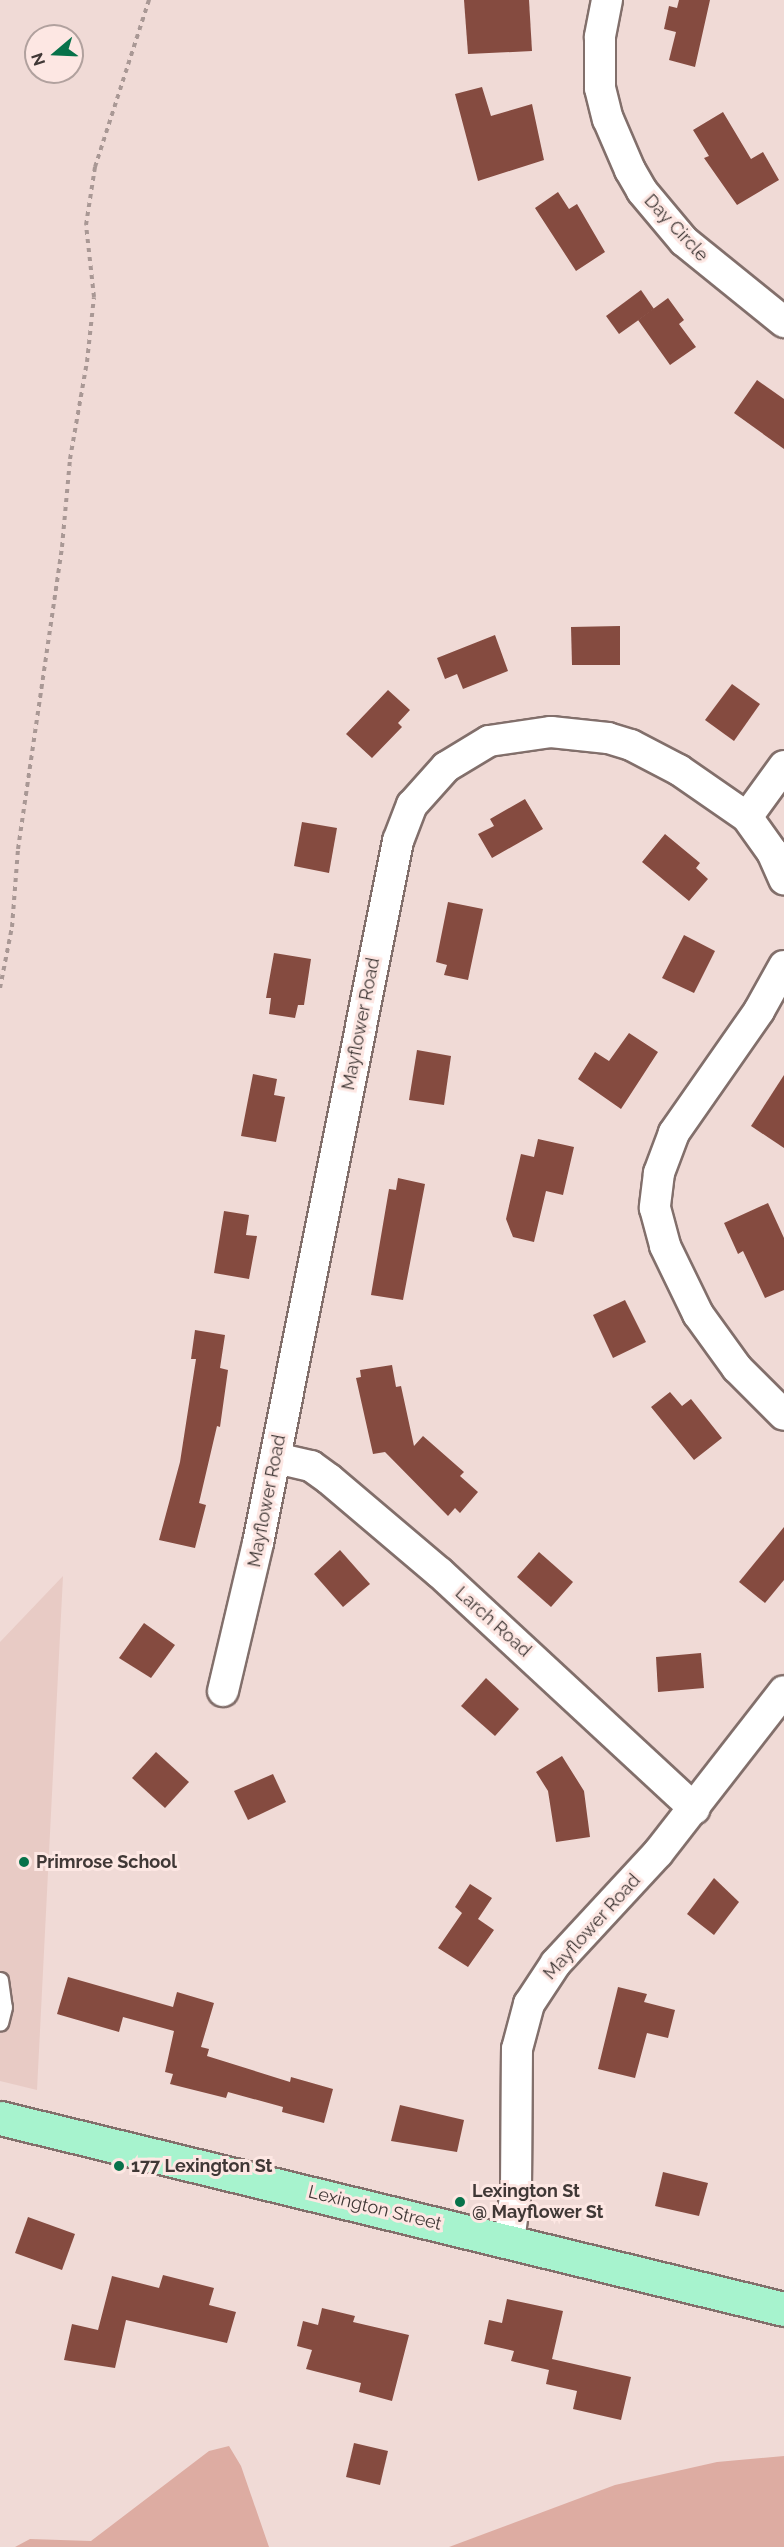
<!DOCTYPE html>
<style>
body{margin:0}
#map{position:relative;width:784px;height:2547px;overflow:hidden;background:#f0dad6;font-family:Raleway,sans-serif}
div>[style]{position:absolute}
.built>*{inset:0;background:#e8cbc5}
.green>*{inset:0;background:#ddaca2}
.building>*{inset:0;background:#854b40}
.path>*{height:4px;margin-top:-2px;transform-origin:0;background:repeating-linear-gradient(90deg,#a99895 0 4.5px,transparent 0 9px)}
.roads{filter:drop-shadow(2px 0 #826f6b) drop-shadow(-2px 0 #826f6b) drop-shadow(0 2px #826f6b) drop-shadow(0 -2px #826f6b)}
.lane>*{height:15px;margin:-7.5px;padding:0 7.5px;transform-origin:7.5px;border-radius:7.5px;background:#fff}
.street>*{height:30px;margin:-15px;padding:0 15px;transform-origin:15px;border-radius:15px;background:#fff}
.primary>*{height:33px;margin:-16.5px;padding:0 16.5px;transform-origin:16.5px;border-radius:16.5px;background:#a7f3ce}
.dots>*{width:16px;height:16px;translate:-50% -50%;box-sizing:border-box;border:3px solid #fde7e3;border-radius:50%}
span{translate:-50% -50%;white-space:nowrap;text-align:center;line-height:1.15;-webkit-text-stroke:6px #fde7e3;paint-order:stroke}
.street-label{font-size:18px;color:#403836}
.poi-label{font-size:18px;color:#403836;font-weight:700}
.left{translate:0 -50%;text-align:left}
.north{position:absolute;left:24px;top:24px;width:60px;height:60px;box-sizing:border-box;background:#fde7e3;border:2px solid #b1a19e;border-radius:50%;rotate:251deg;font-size:16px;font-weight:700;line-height:24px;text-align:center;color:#403836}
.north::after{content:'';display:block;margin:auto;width:21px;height:27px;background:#07724a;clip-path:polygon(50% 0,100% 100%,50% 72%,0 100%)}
</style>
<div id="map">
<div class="built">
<div style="clip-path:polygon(63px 1576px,37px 2090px,0 2081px,0 1642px)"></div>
</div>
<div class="green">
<div style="clip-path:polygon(229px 2446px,241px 2466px,269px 2547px,15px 2547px,30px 2539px,91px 2541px,209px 2451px)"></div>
<div style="clip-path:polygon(784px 2456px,784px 2547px,449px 2547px,615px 2485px,717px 2462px)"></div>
</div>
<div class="building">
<div style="clip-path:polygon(464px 0,529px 0,532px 51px,468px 54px)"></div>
<div style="clip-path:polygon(679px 0,710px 0,695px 67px,669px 60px,676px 32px,664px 29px,669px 6px,677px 8px)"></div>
<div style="clip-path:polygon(482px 87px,491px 116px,532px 104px,544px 160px,478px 181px,455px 94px)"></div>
<div style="clip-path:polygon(723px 112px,751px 159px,763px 152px,779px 180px,737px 205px,704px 158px,709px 156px,693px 130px)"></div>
<div style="clip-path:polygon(558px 192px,569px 209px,577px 204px,605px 252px,576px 271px,535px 208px)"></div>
<div style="clip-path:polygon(641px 290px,654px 309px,619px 334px,606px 316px)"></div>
<div style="clip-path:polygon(668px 298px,684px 320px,679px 324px,696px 347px,670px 365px,638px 320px)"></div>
<div style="clip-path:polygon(757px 380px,784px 399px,784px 449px,734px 413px)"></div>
<div style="clip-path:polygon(620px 626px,620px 665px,572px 665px,571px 627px)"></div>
<div style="clip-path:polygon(495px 635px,508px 671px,463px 689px,457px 674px,445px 679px,437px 658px)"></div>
<div style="clip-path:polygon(732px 684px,760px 704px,734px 741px,705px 720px)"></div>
<div style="clip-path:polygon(388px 690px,410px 710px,398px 723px,402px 727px,372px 758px,346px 734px)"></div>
<div style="clip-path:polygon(525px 799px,543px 829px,492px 858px,478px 834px,494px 826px,490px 819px)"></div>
<div style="clip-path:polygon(302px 822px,337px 828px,329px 873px,294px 866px)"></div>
<div style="clip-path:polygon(665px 834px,700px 863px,696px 868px,708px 879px,689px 901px,642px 862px)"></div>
<div style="clip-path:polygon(448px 902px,483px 909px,468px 980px,444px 975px,447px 965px,436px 962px)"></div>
<div style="clip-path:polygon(684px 935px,715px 951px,694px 993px,662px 978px)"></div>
<div style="clip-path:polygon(274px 953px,311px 959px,304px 1005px,298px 1005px,295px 1018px,269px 1014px,271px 998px,266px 998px)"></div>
<div style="clip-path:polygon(629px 1033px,658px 1052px,621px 1109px,578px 1079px,595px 1052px,609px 1061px)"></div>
<div style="clip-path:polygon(417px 1050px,451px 1056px,444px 1105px,409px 1100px)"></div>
<div style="clip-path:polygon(253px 1074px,277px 1079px,274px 1095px,285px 1097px,276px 1142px,241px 1136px)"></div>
<div style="clip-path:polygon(784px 1075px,784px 1148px,751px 1126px)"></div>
<div style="clip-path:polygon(538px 1139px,574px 1147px,563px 1195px,546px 1191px,534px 1242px,513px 1237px,506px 1219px,521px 1154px,534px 1157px)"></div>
<div style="clip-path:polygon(398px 1178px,425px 1184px,403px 1300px,371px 1295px,389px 1189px,396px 1190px)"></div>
<div style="clip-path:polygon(768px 1203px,784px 1238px,784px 1290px,765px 1298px,743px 1251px,738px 1254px,724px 1223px)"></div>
<div style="clip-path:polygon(224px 1211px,249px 1215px,246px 1235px,257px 1236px,249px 1279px,214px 1273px)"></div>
<div style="clip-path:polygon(625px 1300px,646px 1342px,613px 1358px,593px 1315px)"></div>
<div style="clip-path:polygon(195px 1330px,225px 1335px,220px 1368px,228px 1370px,220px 1427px,217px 1426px,199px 1503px,206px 1505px,195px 1548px,159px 1540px,180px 1462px,196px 1359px,191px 1359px)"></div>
<div style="clip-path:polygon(392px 1365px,396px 1387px,401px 1386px,414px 1446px,423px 1436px,464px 1472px,460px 1476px,478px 1492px,460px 1513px,455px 1508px,448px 1516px,385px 1452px,373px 1454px,356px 1378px,361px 1377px,360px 1370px)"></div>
<div style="clip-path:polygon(670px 1392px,682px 1406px,691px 1399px,722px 1438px,694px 1460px,651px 1407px)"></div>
<div style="clip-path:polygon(784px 1527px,784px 1580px,765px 1603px,739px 1582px)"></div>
<div style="clip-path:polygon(340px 1550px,370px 1584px,343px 1607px,314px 1574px)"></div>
<div style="clip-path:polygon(539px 1552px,573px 1582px,551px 1607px,517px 1577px)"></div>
<div style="clip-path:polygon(144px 1623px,175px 1645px,151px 1678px,119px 1658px)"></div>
<div style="clip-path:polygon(701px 1653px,704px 1688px,658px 1692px,656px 1657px)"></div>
<div style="clip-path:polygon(486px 1678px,519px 1709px,495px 1736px,461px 1706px)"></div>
<div style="clip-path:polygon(156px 1752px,189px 1782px,165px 1808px,132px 1778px)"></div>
<div style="clip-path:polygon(562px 1756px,584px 1791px,590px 1837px,556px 1842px,548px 1791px,536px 1772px)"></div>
<div style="clip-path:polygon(273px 1774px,286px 1802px,248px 1820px,234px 1791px)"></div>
<div style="clip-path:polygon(714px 1878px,739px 1902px,714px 1935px,687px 1914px)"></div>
<div style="clip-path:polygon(470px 1884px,492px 1898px,478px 1919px,494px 1930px,468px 1967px,438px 1948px,462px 1913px,455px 1907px)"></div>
<div style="clip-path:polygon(68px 1977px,173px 2007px,177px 1992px,214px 2003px,201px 2047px,209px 2049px,207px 2056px,290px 2082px,291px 2077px,333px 2089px,324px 2123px,282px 2112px,283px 2107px,228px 2092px,226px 2098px,170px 2084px,173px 2074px,165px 2072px,174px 2031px,123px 2017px,119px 2032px,57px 2014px)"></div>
<div style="clip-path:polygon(618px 1987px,647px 1994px,644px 2002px,675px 2010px,668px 2038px,647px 2033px,635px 2078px,598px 2069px)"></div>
<div style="clip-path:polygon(400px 2105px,464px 2120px,457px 2152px,391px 2141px)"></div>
<div style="clip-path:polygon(663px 2172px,708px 2183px,699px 2216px,655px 2206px)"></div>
<div style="clip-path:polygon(28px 2217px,75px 2234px,62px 2270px,15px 2253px)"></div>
<div style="clip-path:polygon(163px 2275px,214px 2288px,209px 2305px,236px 2312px,227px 2343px,126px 2320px,115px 2368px,64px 2360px,72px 2324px,98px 2330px,112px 2276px,159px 2288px)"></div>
<div style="clip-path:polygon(507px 2299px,563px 2311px,552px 2359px,631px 2377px,621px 2420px,573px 2409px,577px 2391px,546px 2384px,549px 2370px,511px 2361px,514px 2351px,484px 2344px,489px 2320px,502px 2323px)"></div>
<div style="clip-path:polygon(322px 2308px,355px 2316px,353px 2322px,409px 2335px,392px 2401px,359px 2392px,361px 2383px,306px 2369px,312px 2350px,297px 2346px,303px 2321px,318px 2325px)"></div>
<div style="clip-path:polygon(354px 2443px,388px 2451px,380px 2485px,346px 2477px)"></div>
</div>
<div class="path">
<div style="left:0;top:988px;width:62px;rotate:-78.9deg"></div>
<div style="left:12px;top:927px;width:78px;rotate:-85.6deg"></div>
<div style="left:18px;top:849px;width:305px;rotate:-81.7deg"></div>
<div style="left:62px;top:547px;width:88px;rotate:-84.8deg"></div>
<div style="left:70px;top:459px;width:98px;rotate:-80.1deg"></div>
<div style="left:87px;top:362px;width:65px;rotate:-83.9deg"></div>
<div style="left:94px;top:297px;width:72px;rotate:-96.3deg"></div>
<div style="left:86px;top:225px;width:59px;rotate:-81.2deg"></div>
<div style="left:95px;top:167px;width:176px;rotate:-72.1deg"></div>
</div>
<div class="roads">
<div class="lane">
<div style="left:0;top:1980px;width:27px;rotate:82deg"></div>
<div style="left:4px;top:2007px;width:16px;rotate:104deg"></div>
</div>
<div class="street">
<div style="left:607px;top:0;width:38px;rotate:101deg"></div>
<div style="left:600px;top:37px;width:51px;rotate:90deg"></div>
<div style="left:600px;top:88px;width:32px;rotate:76deg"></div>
<div style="left:608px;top:119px;width:56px;rotate:66.7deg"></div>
<div style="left:630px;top:170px;width:24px;rotate:60deg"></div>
<div style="left:642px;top:191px;width:65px;rotate:50deg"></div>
<div style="left:684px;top:241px;width:129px;rotate:39deg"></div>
<div style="left:747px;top:817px;width:63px;rotate:-54deg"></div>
<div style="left:784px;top:966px;width:51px;rotate:119.1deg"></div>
<div style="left:759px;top:1011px;width:149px;rotate:124.9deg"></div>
<div style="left:674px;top:1133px;width:43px;rotate:110.6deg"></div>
<div style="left:659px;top:1173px;width:35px;rotate:97deg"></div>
<div style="left:655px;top:1208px;width:39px;rotate:75deg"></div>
<div style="left:665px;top:1246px;width:76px;rotate:64.1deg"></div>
<div style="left:698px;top:1314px;width:67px;rotate:54.2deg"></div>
<div style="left:737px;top:1368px;width:66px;rotate:45deg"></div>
<div style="left:276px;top:1458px;width:36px;rotate:13deg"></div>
<div style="left:311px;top:1466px;width:22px;rotate:36deg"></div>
<div style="left:329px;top:1479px;width:145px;rotate:40.3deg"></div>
<div style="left:440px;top:1573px;width:347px;rotate:42.8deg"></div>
<div style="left:223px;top:1691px;width:152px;rotate:-76.7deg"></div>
<div style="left:258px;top:1543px;width:716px;rotate:-78.72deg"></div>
<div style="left:398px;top:841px;width:39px;rotate:-69deg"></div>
<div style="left:412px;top:805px;width:51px;rotate:-48.2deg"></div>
<div style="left:446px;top:767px;width:50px;rotate:-31.2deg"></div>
<div style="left:489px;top:741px;width:63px;rotate:-8.3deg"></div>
<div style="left:551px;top:732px;width:57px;rotate:6deg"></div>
<div style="left:608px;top:738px;width:24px;rotate:17deg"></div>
<div style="left:631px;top:745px;width:54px;rotate:27.5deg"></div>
<div style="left:679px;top:770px;width:83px;rotate:34.7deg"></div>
<div style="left:747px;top:817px;width:43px;rotate:54.5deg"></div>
<div style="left:772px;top:852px;width:30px;rotate:66deg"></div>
<div style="left:509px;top:2241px;width:52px;rotate:-82.3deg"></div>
<div style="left:516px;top:2189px;width:140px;rotate:-89.6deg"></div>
<div style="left:517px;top:2049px;width:47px;rotate:-75.1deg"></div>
<div style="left:529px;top:2004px;width:49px;rotate:-56.6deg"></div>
<div style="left:556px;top:1963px;width:150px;rotate:-47.2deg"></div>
<div style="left:658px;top:1853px;width:205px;rotate:-52.1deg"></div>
</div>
<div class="primary">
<div style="left:0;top:2118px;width:807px;rotate:13.69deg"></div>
</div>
</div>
<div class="dots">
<div style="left:24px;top:1862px;background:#07724a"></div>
<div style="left:119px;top:2166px;background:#07724a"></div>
<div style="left:460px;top:2202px;background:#07724a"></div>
</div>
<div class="street-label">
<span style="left:676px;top:228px;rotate:47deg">Day Circle</span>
<span style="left:361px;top:1024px;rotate:-79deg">Mayflower Road</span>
<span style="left:267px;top:1501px;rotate:-79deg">Mayflower Road</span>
<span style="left:493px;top:1622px;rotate:42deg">Larch Road</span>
<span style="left:592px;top:1927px;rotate:-48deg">Mayflower Road</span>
<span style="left:375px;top:2208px;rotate:14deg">Lexington Street</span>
</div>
<div class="poi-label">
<span class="left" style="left:36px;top:1862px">Primrose School</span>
<span class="left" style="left:131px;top:2166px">177 Lexington St</span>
<span class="left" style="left:472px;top:2202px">Lexington St<br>@ Mayflower St</span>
</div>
<div class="north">N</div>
</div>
